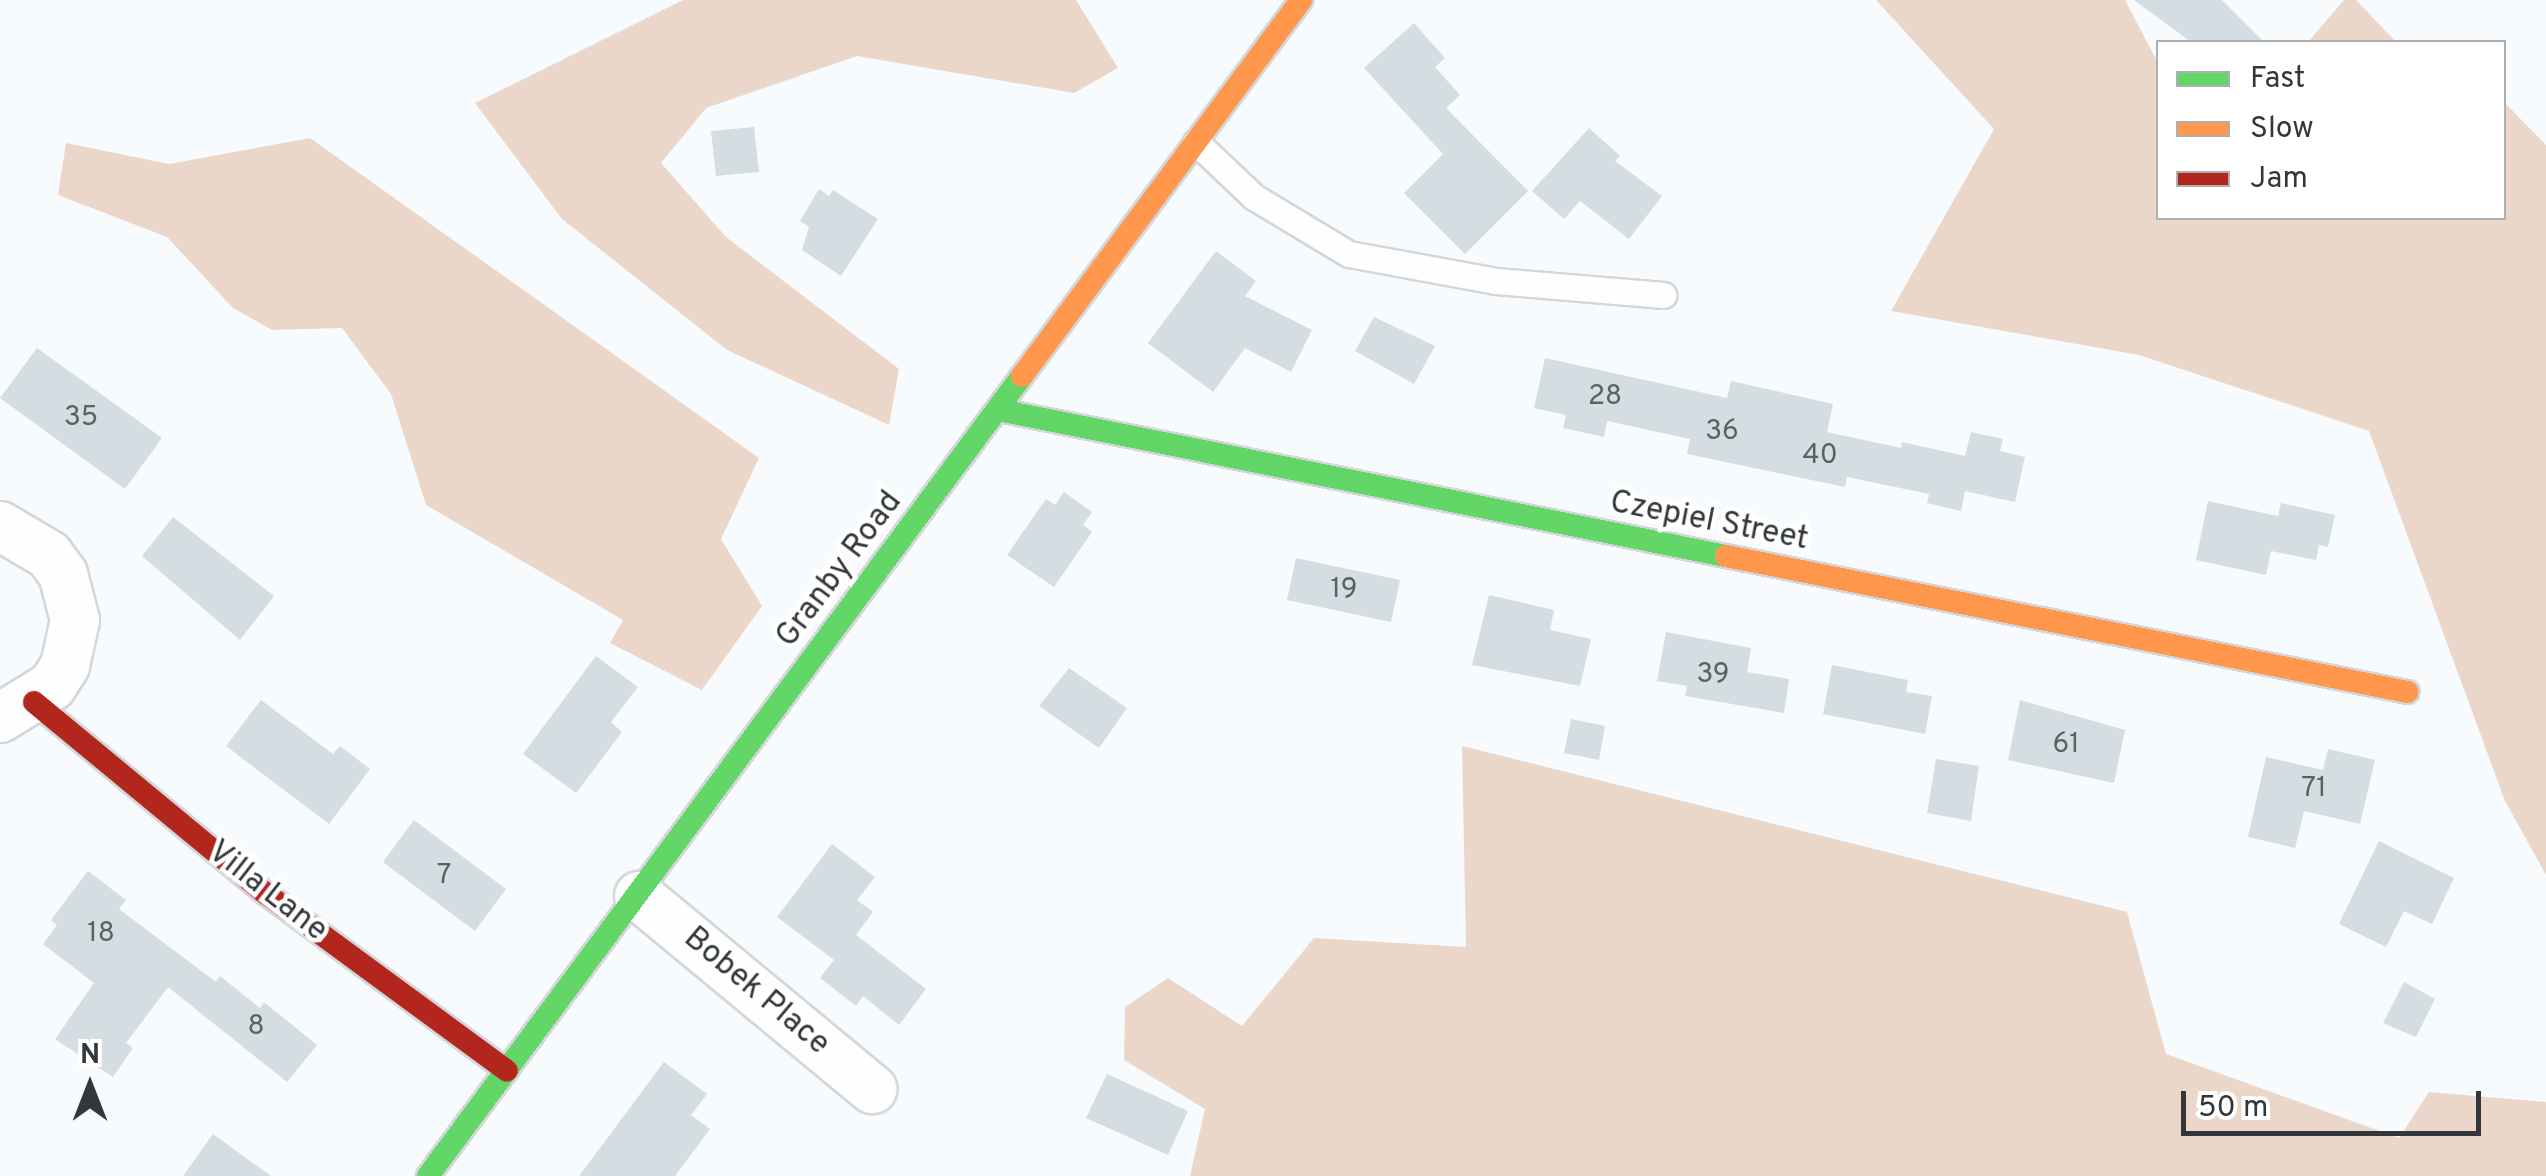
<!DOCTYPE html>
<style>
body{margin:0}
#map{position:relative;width:2546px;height:1176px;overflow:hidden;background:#f8fbfd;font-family:Overpass,sans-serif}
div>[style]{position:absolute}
.forest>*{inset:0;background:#ebd7c9}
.building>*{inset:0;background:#d3dde2}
.roads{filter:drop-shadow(2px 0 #d3d7d9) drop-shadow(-2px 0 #d3d7d9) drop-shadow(0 2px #d3d7d9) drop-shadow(0 -2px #d3d7d9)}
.lane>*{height:25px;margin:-12.5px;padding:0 12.5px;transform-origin:12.5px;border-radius:12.5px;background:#fefeff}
.street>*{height:48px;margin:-24px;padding:0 24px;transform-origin:24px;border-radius:24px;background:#fefeff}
.fast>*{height:22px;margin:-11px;padding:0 11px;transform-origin:11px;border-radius:11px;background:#63d668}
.slow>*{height:22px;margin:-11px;padding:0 11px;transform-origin:11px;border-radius:11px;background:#ff974d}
.jam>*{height:22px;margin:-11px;padding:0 11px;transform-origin:11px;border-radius:11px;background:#b3261e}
span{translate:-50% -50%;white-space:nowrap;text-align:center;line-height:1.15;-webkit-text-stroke:9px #fff;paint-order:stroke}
.number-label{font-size:28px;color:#5a6064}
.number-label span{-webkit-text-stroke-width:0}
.street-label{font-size:32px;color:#31373a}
.legend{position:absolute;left:2156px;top:40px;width:350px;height:180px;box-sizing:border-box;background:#fff;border:2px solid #adafb0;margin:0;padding:12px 18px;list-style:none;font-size:30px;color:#31373a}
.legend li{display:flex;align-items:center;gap:20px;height:50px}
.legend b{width:50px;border:2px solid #adafb0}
.north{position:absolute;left:40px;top:1036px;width:100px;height:100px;-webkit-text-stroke:8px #fff;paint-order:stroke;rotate:0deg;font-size:28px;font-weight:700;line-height:40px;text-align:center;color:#31373a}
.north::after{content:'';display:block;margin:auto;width:35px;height:45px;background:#31373a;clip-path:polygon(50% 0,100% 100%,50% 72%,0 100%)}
.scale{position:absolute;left:2181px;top:1091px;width:300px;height:45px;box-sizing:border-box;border:5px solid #31373a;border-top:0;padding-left:12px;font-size:30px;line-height:35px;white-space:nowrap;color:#31373a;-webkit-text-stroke:8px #fff;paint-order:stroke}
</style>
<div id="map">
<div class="forest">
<div style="clip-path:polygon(683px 0,1076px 0,1118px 68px,1074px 93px,857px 56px,706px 108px,661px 163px,726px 237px,899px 369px,889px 425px,727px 350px,562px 219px,475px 103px)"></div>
<div style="clip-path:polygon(1876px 0,2125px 0,2158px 63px,2158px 218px,2504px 218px,2504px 102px,2546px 145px,2546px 875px,2505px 801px,2369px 431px,2139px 355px,1891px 311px,1994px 129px)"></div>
<div style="clip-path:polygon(2344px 0,2356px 0,2396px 42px,2308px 42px)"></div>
<div style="clip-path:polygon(310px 138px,759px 458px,721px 539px,762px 606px,702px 690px,610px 643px,623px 620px,426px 505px,391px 394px,342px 328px,272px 330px,233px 308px,167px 237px,58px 195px,66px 143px,169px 164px)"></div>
<div style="clip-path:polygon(1462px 746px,2127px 912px,2166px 1054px,2399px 1138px,2429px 1092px,2546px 1102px,2546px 1176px,1190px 1176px,1205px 1109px,1124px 1060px,1125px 1007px,1168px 978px,1242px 1026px,1314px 938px,1466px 947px)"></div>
</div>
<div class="building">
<div style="clip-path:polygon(2134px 0,2222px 0,2264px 42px,2191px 42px)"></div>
<div style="clip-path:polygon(1414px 23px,1445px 58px,1435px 67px,1460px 95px,1446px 108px,1528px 191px,1465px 254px,1404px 193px,1443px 154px,1364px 68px)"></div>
<div style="clip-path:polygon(754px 127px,759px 172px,716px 176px,711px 131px)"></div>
<div style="clip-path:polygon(1589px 128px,1620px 156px,1615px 161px,1662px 196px,1629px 239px,1580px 201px,1564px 219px,1532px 191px)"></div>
<div style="clip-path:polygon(819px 189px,829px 196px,833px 190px,878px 219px,841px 276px,802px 250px,809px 227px,800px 221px)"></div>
<div style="clip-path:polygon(1216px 251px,1256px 281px,1245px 296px,1312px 330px,1291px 372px,1245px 348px,1213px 392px,1148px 343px)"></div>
<div style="clip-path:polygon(1374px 317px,1435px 346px,1414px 384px,1355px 351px)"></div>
<div style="clip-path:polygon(37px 348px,162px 438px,125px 489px,0 398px)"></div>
<div style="clip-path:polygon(1545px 358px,1727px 398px,1731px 381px,1833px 404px,1827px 432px,1901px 448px,1902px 442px,1965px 456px,1971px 432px,2003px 439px,2000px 451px,2025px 457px,2015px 502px,1965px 491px,1961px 511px,1927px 503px,1929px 494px,1847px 477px,1845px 487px,1687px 454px,1690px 439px,1607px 421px,1604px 437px,1563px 428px,1566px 415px,1534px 408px)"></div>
<div style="clip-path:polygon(1064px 492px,1092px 512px,1083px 525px,1092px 532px,1054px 587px,1007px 555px,1046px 499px,1055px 505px)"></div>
<div style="clip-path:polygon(2208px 501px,2278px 516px,2281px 503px,2335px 515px,2328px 547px,2319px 545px,2316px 560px,2271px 551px,2266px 575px,2196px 560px)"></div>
<div style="clip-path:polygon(173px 517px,274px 596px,240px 640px,142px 556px)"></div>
<div style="clip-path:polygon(1296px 558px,1400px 580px,1391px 622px,1287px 600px)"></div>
<div style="clip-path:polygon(1489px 595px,1554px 610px,1550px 630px,1591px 639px,1580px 686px,1472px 665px)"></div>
<div style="clip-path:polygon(1666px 632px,1751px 648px,1747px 672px,1789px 679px,1784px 713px,1685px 696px,1687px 686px,1657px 681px)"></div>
<div style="clip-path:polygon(596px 656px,638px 687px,611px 722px,622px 732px,576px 793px,523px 754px)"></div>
<div style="clip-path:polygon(1832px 665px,1908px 680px,1906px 692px,1932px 696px,1925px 734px,1823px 714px)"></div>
<div style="clip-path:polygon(1069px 668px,1127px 708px,1099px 748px,1039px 706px)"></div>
<div style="clip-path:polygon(261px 700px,333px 754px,340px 746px,370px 769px,329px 824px,226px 746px)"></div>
<div style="clip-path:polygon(2020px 700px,2125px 730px,2114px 783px,2008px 760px)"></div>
<div style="clip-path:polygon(1571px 719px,1605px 726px,1599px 760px,1564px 753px)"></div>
<div style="clip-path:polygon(2328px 749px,2375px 760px,2360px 824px,2304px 811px,2295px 848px,2248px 837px,2266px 757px,2323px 770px)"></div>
<div style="clip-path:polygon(1936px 759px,1979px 766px,1971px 821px,1927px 813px)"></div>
<div style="clip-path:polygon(414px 820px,506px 889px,475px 931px,383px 862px)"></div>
<div style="clip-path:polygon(2379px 841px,2454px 878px,2432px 924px,2404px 911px,2386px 947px,2339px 924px)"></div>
<div style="clip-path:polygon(832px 844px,875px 877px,857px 900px,873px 912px,856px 935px,926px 989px,899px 1025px,863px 996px,856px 1006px,820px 978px,834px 960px,777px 917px)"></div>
<div style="clip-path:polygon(88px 871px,126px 900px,119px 909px,216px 982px,220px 976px,260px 1008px,264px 1002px,317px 1045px,287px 1082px,168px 987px,126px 1043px,133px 1048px,113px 1077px,55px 1039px,94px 983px,43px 944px,57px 925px,51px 920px)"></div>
<div style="clip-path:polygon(2404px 982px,2435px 999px,2416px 1037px,2383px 1023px)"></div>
<div style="clip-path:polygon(664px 1062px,707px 1094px,691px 1115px,710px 1129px,675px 1176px,579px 1176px)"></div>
<div style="clip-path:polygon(1107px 1074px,1188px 1111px,1168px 1155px,1086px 1118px)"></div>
<div style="clip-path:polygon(213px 1134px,271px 1176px,183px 1176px)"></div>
</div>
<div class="roads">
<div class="lane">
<div style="left:1196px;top:142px;width:80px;rotate:43.5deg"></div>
<div style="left:1254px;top:197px;width:111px;rotate:31deg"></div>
<div style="left:1349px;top:254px;width:149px;rotate:10.4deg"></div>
<div style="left:1496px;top:281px;width:168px;rotate:4.8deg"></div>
</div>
<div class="street">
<div style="left:0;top:526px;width:57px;rotate:30.6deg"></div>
<div style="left:49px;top:555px;width:24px;rotate:54deg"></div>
<div style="left:63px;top:574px;width:48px;rotate:75.4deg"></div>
<div style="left:75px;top:620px;width:47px;rotate:102.3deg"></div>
<div style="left:65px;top:666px;width:24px;rotate:123deg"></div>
<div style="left:52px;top:686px;width:61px;rotate:148.4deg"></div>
<div style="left:639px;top:896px;width:303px;rotate:39.6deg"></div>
</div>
<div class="fast">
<div style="left:999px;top:410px;width:742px;rotate:11.36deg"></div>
<div style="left:428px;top:1176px;width:996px;rotate:-53.41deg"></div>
</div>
<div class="slow">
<div style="left:1022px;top:376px;width:468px;rotate:-53.4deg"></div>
<div style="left:1726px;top:556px;width:695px;rotate:11.28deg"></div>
</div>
<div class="jam">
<div style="left:34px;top:702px;width:300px;rotate:39.6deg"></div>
<div style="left:265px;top:893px;width:300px;rotate:36.3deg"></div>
</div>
</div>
<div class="number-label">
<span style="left:1605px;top:397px">28</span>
<span style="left:81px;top:418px">35</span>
<span style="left:1722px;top:432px">36</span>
<span style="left:1820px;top:456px">40</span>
<span style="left:1344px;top:590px">19</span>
<span style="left:1713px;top:675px">39</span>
<span style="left:2066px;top:745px">61</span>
<span style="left:2314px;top:789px">71</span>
<span style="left:444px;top:876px">7</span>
<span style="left:101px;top:934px">18</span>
<span style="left:256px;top:1027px">8</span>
</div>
<div class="street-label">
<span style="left:1709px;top:522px;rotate:11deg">Czepiel Street</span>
<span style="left:840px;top:570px;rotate:-53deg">Granby Road</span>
<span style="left:267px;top:892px;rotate:38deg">Villa Lane</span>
<span style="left:756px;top:992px;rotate:40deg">Bobek Place</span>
</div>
<ul class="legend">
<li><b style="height:12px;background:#63d668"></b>Fast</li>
<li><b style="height:12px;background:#ff974d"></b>Slow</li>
<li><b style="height:12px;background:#b3261e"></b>Jam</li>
</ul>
<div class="north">N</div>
<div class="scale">50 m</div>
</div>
